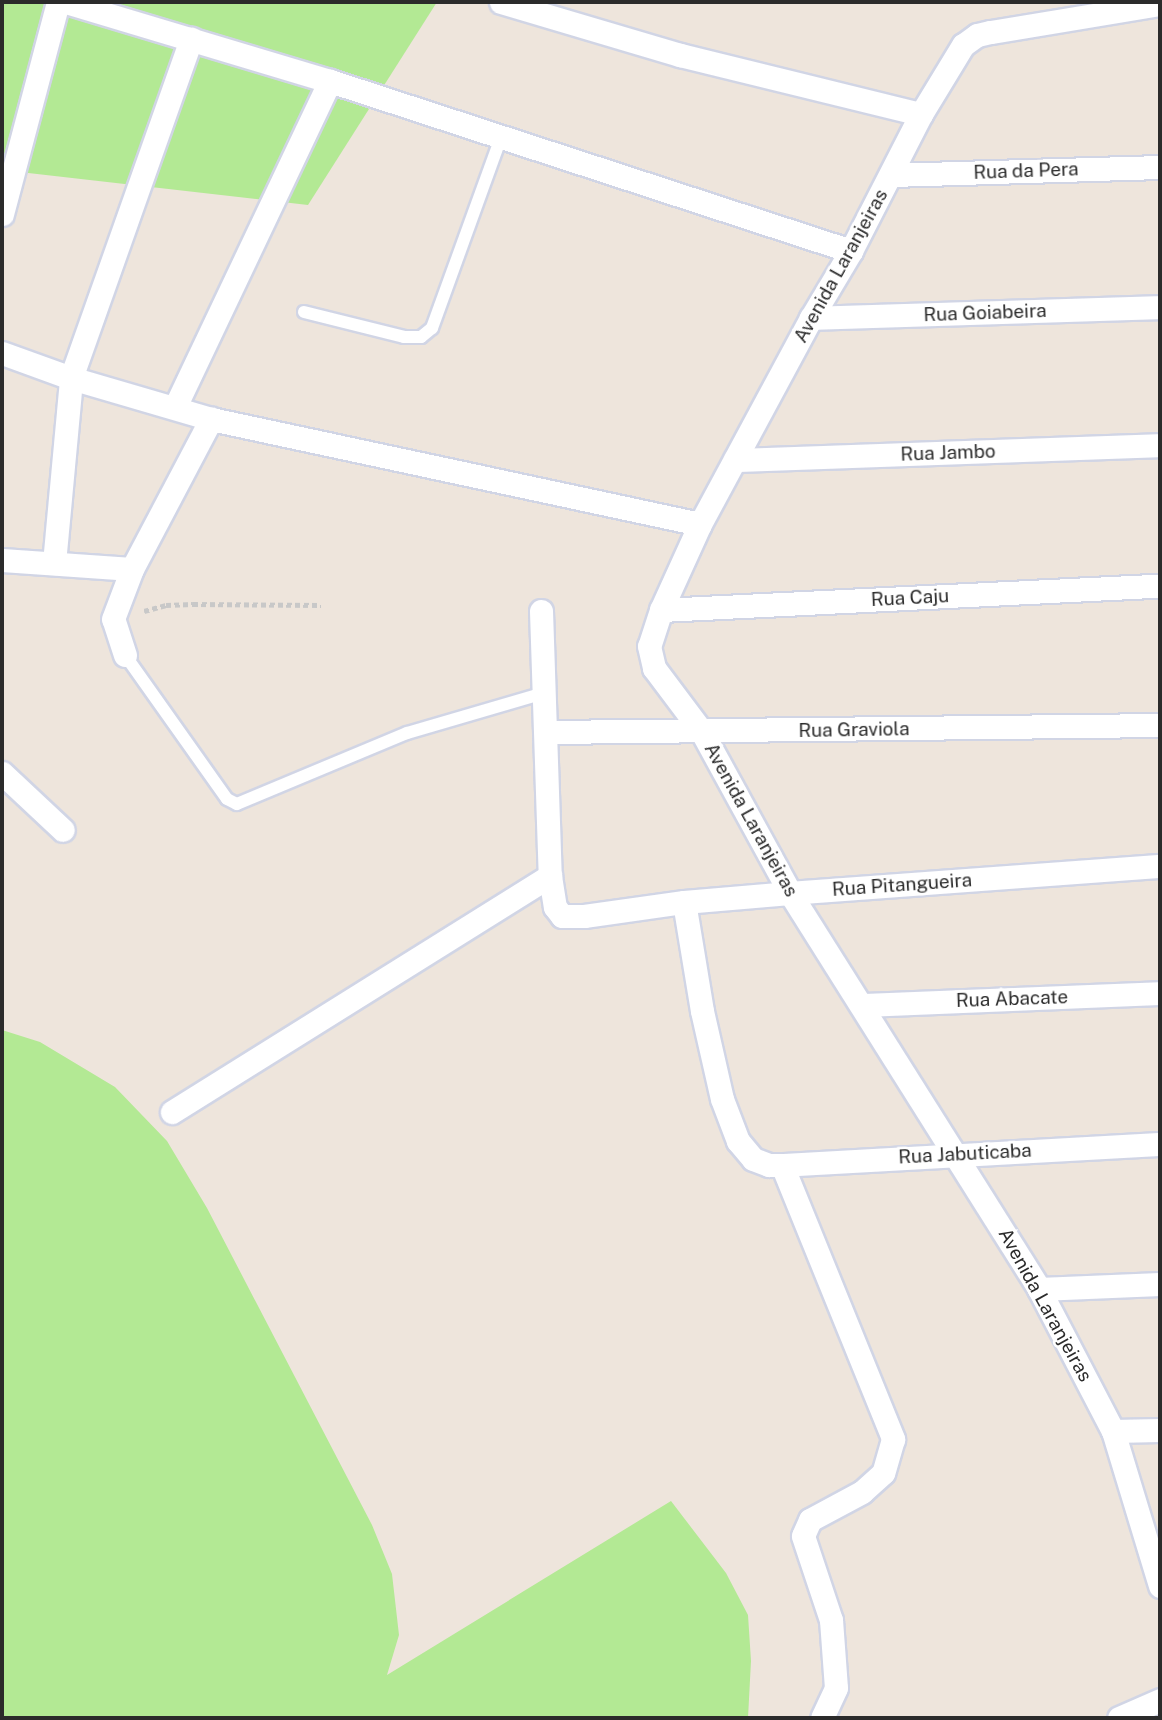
<!DOCTYPE html>
<style>
body{margin:0}
#map{position:relative;width:1162px;height:1720px;overflow:hidden;background:#eee5dc;font-family:"Public Sans",sans-serif}
div>[style]{position:absolute}
.green>*{inset:0;background:#b3e994}
.path>*{height:4.5px;margin-top:-2.25px;transform-origin:0;background:repeating-linear-gradient(90deg,#c8c8c8 0 5px,transparent 0 8.5px)}
.roads{filter:drop-shadow(2px 0 #d1d5e5) drop-shadow(-2px 0 #d1d5e5) drop-shadow(0 2px #d1d5e5) drop-shadow(0 -2px #d1d5e5)}
.service>*{height:12px;margin:-6px;padding:0 6px;transform-origin:6px;border-radius:6px;background:#fff}
.minor>*{height:23px;margin:-11.5px;padding:0 11.5px;transform-origin:11.5px;border-radius:11.5px;background:#fff}
span{translate:-50% -50%;white-space:nowrap;text-align:center;line-height:1.15;-webkit-text-stroke:5px #fff;paint-order:stroke}
.street-label{font-size:19px;color:#2b2b2b}
.frame{position:absolute;inset:0;border:4px solid #2b2b2b;pointer-events:none}
</style>
<div id="map">
<div class="green">
<div style="clip-path:polygon(2px 2px,437px 2px,308px 205px,2px 170px)"></div>
<div style="clip-path:polygon(2px 1030px,40px 1042px,115px 1087px,167px 1141px,207px 1208px,372px 1525px,392px 1574px,399px 1635px,387px 1675px,671px 1501px,726px 1573px,748px 1615px,751px 1661px,748px 1718px,2px 1718px)"></div>
</div>
<div class="path">
<div style="left:144px;top:611px;width:23px;rotate:-15deg"></div>
<div style="left:166px;top:605px;width:27px;rotate:-2deg"></div>
<div style="left:193px;top:604px;width:128px;rotate:0.4deg"></div>
</div>
<div class="roads">
<div class="service">
<div style="left:304px;top:312px;width:103px;rotate:14deg"></div>
<div style="left:404px;top:337px;width:17px"></div>
<div style="left:421px;top:337px;width:14px;rotate:-39deg"></div>
<div style="left:432px;top:328px;width:203px;rotate:-70.1deg"></div>
<div style="left:125px;top:655px;width:176px;rotate:54.7deg"></div>
<div style="left:227px;top:799px;width:11px;rotate:27deg"></div>
<div style="left:237px;top:804px;width:184px;rotate:-22.7deg"></div>
<div style="left:407px;top:733px;width:143px;rotate:-16.3deg"></div>
</div>
<div class="minor">
<div style="left:66px;top:2px;width:276px;rotate:16.7deg"></div>
<div style="left:330px;top:81px;width:548px;rotate:18.07deg"></div>
<div style="left:501px;top:2px;width:187px;rotate:16.5deg"></div>
<div style="left:680px;top:55px;width:248px;rotate:13.8deg"></div>
<div style="left:1160px;top:4px;width:172px;rotate:170.6deg"></div>
<div style="left:990px;top:32px;width:13px;rotate:167deg"></div>
<div style="left:977px;top:35px;width:17px;rotate:144deg"></div>
<div style="left:963px;top:45px;width:81px;rotate:121.3deg"></div>
<div style="left:921px;top:114px;width:154px;rotate:117.1deg"></div>
<div style="left:851px;top:251px;width:78px;rotate:120.8deg"></div>
<div style="left:811px;top:318px;width:234px;rotate:118.3deg"></div>
<div style="left:700px;top:524px;width:94px;rotate:114.4deg"></div>
<div style="left:661px;top:610px;width:38px;rotate:108deg"></div>
<div style="left:649px;top:646px;width:23px;rotate:77deg"></div>
<div style="left:654px;top:668px;width:80px;rotate:53.1deg"></div>
<div style="left:702px;top:732px;width:183px;rotate:61.3deg"></div>
<div style="left:790px;top:893px;width:468px;rotate:57.8deg"></div>
<div style="left:1039px;top:1289px;width:160px;rotate:62.5deg"></div>
<div style="left:1113px;top:1431px;width:162px;rotate:73.1deg"></div>
<div style="left:891px;top:175px;width:269px;rotate:-1.7deg"></div>
<div style="left:2px;top:214px;width:219px;rotate:-75.2deg"></div>
<div style="left:811px;top:318px;width:349px;rotate:-1.8deg"></div>
<div style="left:2px;top:353px;width:73px;rotate:19.9deg"></div>
<div style="left:71px;top:378px;width:146px;rotate:16.3deg"></div>
<div style="left:211px;top:419px;width:500px;rotate:12.12deg"></div>
<div style="left:175px;top:407px;width:361px;rotate:-64.6deg"></div>
<div style="left:735px;top:460px;width:425px;rotate:-2deg"></div>
<div style="left:2px;top:560px;width:130px;rotate:4deg"></div>
<div style="left:54px;top:563px;width:186px;rotate:-84.7deg"></div>
<div style="left:71px;top:378px;width:360px;rotate:-70.5deg"></div>
<div style="left:661px;top:610px;width:500px;rotate:-2.8deg"></div>
<div style="left:541px;top:611px;width:265px;rotate:88.1deg"></div>
<div style="left:550px;top:876px;width:31px;rotate:81deg"></div>
<div style="left:555px;top:907px;width:11px;rotate:52deg"></div>
<div style="left:562px;top:916px;width:22px"></div>
<div style="left:584px;top:916px;width:101px;rotate:-8deg"></div>
<div style="left:684px;top:902px;width:106px;rotate:-4.9deg"></div>
<div style="left:790px;top:893px;width:371px;rotate:-4.2deg"></div>
<div style="left:125px;top:655px;width:38px;rotate:-108deg"></div>
<div style="left:113px;top:619px;width:53px;rotate:-69.2deg"></div>
<div style="left:132px;top:569px;width:170px;rotate:-62.2deg"></div>
<div style="left:547px;top:732px;width:613px;rotate:-0.65deg"></div>
<div style="left:2px;top:773px;width:83px;rotate:43.1deg"></div>
<div style="left:684px;top:902px;width:110px;rotate:80.6deg"></div>
<div style="left:702px;top:1011px;width:90px;rotate:77.2deg"></div>
<div style="left:722px;top:1099px;width:45px;rotate:69.1deg"></div>
<div style="left:738px;top:1141px;width:23px;rotate:50deg"></div>
<div style="left:753px;top:1159px;width:17px;rotate:21deg"></div>
<div style="left:769px;top:1165px;width:13px"></div>
<div style="left:782px;top:1165px;width:379px;rotate:-3.2deg"></div>
<div style="left:863px;top:1005px;width:297px;rotate:-2.3deg"></div>
<div style="left:172px;top:1112px;width:446px;rotate:-32deg"></div>
<div style="left:782px;top:1165px;width:296px;rotate:67.9deg"></div>
<div style="left:893px;top:1439px;width:35px;rotate:106deg"></div>
<div style="left:883px;top:1473px;width:28px;rotate:138deg"></div>
<div style="left:862px;top:1492px;width:59px;rotate:151.7deg"></div>
<div style="left:810px;top:1520px;width:17px;rotate:114deg"></div>
<div style="left:803px;top:1536px;width:89px;rotate:71.6deg"></div>
<div style="left:831px;top:1620px;width:68px;rotate:85.8deg"></div>
<div style="left:836px;top:1688px;width:33px;rotate:115deg"></div>
<div style="left:1039px;top:1289px;width:121px;rotate:-2.4deg"></div>
<div style="left:1113px;top:1431px;width:47px;rotate:-1.2deg"></div>
<div style="left:1119px;top:1718px;width:45px;rotate:-23.7deg"></div>
</div>
</div>
<div class="street-label">
<span style="left:1026px;top:171px;rotate:-2deg">Rua da Pera</span>
<span style="left:841px;top:266px;rotate:-61deg">Avenida Laranjeiras</span>
<span style="left:985px;top:313px;rotate:-2deg">Rua Goiabeira</span>
<span style="left:948px;top:453px;rotate:-2deg">Rua Jambo</span>
<span style="left:910px;top:598px;rotate:-3deg">Rua Caju</span>
<span style="left:854px;top:730px;rotate:-1deg">Rua Graviola</span>
<span style="left:751px;top:820px;rotate:61deg">Avenida Laranjeiras</span>
<span style="left:902px;top:885px;rotate:-4deg">Rua Pitangueira</span>
<span style="left:1012px;top:999px;rotate:-2deg">Rua Abacate</span>
<span style="left:965px;top:1154px;rotate:-3deg">Rua Jabuticaba</span>
<span style="left:1045px;top:1305px;rotate:61deg">Avenida Laranjeiras</span>
</div>
<div class="frame"></div>
</div>
